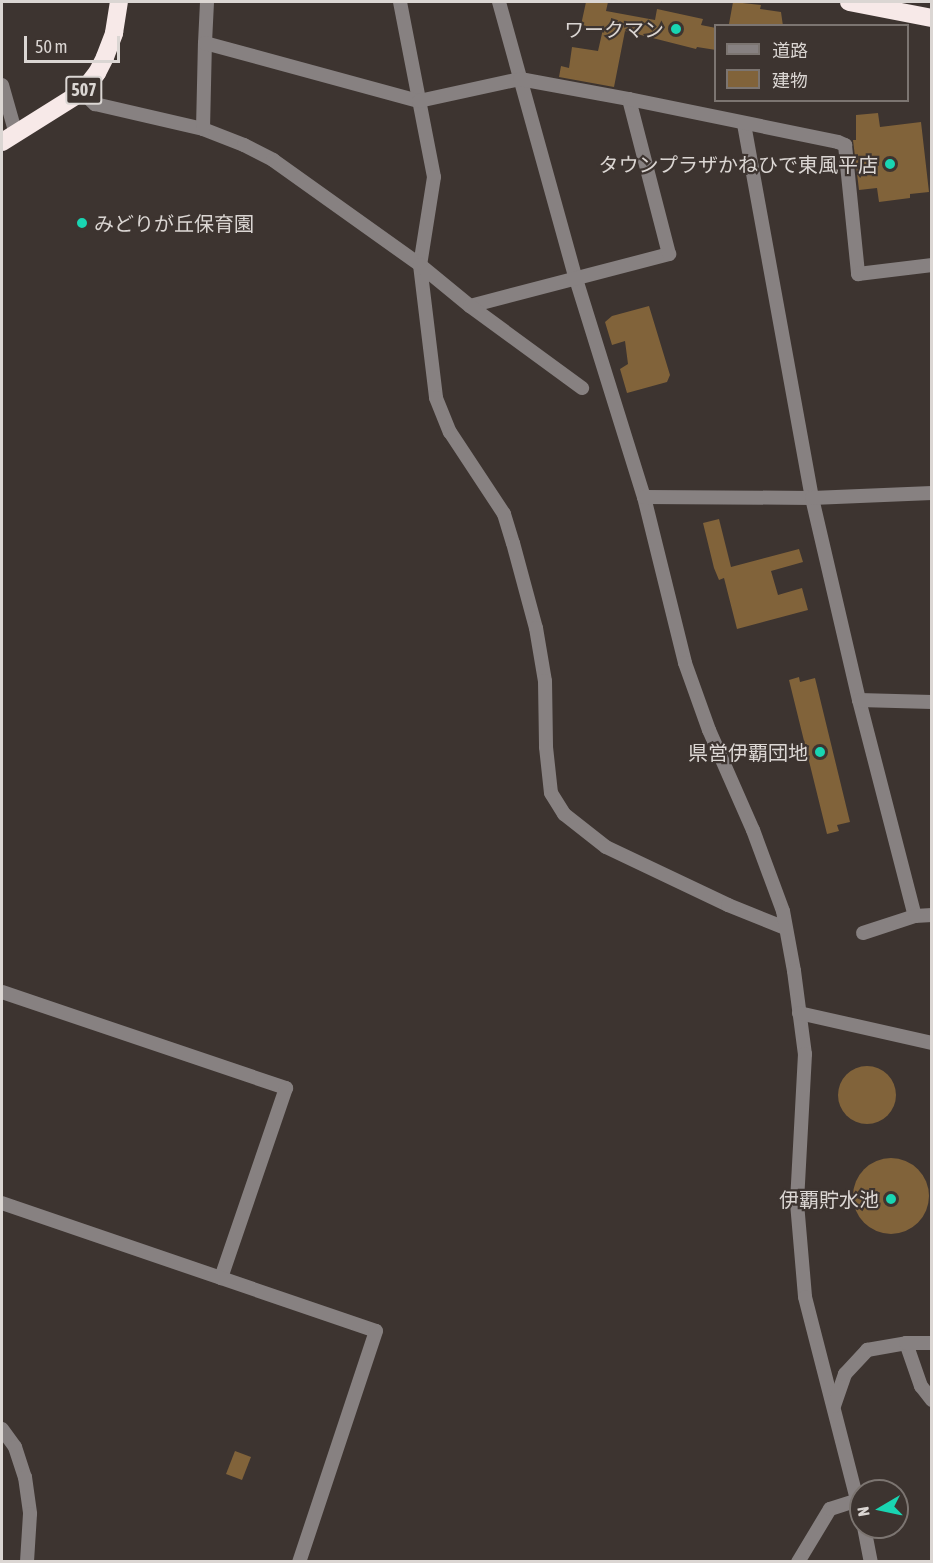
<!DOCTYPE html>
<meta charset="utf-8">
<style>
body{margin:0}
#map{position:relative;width:933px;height:1563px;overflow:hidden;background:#3d3430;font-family:"Asap Condensed","Noto Sans JP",sans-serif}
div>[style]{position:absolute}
.building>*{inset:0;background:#81633a}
.round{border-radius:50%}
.minor>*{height:14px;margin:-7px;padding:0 7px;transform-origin:7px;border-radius:7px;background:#878181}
.highway>*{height:18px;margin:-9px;padding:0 9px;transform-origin:9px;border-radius:9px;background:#f7e9e8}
.dots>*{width:16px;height:16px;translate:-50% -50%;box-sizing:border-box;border:3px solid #3d3430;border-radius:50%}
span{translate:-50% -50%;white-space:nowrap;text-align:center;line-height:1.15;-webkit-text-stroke:4.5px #3d3430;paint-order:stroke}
.shield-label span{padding:2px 4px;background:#3d3430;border:2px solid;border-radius:4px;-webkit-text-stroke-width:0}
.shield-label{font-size:18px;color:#dbd6d3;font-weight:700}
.poi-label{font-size:20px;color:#dbd6d3}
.right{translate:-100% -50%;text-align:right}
.left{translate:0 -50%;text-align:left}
.frame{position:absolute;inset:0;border:3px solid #dbd6d3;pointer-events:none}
.legend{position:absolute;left:714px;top:24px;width:195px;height:78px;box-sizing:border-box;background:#3d3430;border:2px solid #7c7571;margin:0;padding:8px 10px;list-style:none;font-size:18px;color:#dbd6d3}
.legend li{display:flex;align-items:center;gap:12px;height:30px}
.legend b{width:30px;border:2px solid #7c7571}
.north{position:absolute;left:849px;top:1479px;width:60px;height:60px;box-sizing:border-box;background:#3d3430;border:2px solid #7c7571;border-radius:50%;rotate:261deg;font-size:16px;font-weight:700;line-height:24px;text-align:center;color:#dbd6d3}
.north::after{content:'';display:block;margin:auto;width:21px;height:27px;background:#19d5b2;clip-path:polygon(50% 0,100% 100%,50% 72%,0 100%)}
.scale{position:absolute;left:24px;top:36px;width:96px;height:27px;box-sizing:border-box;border:3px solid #dbd6d3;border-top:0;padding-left:8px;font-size:18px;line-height:21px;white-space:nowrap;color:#dbd6d3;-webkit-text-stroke:4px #3d3430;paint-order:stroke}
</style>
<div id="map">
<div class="building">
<div style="clip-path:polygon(586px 2px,608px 2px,606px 11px,655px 20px,657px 9px,703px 19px,701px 25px,716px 28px,716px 50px,697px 47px,696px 49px,625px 31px,614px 87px,559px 77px,561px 66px,569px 68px,572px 47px,598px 51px,603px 29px,581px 25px)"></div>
<div style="clip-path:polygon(733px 2px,761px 5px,760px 9px,781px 12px,783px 26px,729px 24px)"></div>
<div style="clip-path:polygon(878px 113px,880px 127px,921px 122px,929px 192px,910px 194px,910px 198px,879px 202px,877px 188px,859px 190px,853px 140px,856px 140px,856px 115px)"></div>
<div style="clip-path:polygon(649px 306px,670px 375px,667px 382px,627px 393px,620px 369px,628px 364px,625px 341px,612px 345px,605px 322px,612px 316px)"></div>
<div style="clip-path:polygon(719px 519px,731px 567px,799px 549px,803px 562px,771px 571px,778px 595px,802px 588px,808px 610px,737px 629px,724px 578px,719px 580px,714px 568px,703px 523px)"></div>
<div style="clip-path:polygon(799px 677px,800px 682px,815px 678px,850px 822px,837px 825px,839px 831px,827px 834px,789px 680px)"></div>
<div class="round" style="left:838px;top:1066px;width:58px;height:58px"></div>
<div class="round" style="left:853px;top:1158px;width:76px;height:76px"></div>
<div style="clip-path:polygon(235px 1451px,251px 1457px,242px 1480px,226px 1474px)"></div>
</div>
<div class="minor">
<div style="left:400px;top:2px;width:178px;rotate:79deg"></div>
<div style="left:434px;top:177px;width:89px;rotate:99deg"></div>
<div style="left:420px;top:265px;width:134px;rotate:83.1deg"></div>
<div style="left:436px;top:398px;width:37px;rotate:68deg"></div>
<div style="left:450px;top:432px;width:98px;rotate:56.6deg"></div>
<div style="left:504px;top:514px;width:30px;rotate:73deg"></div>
<div style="left:513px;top:543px;width:88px;rotate:74.9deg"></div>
<div style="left:536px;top:628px;width:54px;rotate:80.4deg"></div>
<div style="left:545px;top:681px;width:66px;rotate:89.1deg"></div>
<div style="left:546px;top:747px;width:46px;rotate:83.8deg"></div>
<div style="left:551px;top:793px;width:25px;rotate:58deg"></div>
<div style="left:564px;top:814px;width:53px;rotate:38.2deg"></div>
<div style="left:606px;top:847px;width:135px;rotate:25.4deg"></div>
<div style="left:728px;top:905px;width:61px;rotate:22deg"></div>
<div style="left:499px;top:2px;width:288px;rotate:74.5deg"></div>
<div style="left:576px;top:279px;width:228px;rotate:72.7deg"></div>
<div style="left:644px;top:497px;width:171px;rotate:76.1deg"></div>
<div style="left:685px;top:663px;width:71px;rotate:70.3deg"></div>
<div style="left:709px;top:730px;width:109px;rotate:66.3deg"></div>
<div style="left:753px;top:830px;width:86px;rotate:69.7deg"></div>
<div style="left:783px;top:911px;width:61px;rotate:79.6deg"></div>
<div style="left:794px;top:971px;width:84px;rotate:82.5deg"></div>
<div style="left:805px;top:1054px;width:149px;rotate:93.1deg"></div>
<div style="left:797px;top:1203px;width:94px;rotate:85.1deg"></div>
<div style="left:805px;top:1297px;width:225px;rotate:75.6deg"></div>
<div style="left:205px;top:43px;width:41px;rotate:-87.2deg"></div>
<div style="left:2px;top:85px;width:51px;rotate:74.1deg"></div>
<div style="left:82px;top:92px;width:18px;rotate:43deg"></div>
<div style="left:95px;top:104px;width:111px;rotate:13deg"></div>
<div style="left:203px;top:129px;width:44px;rotate:21.3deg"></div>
<div style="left:244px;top:145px;width:33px;rotate:27deg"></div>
<div style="left:273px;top:160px;width:181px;rotate:35.5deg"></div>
<div style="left:420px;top:265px;width:65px;rotate:39.4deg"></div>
<div style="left:470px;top:306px;width:206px;rotate:-14.6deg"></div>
<div style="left:669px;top:254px;width:160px;rotate:-104.5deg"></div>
<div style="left:744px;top:124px;width:380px;rotate:79.7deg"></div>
<div style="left:812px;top:498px;width:207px;rotate:76.9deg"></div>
<div style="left:859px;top:700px;width:223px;rotate:75.5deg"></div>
<div style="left:203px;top:129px;width:86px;rotate:-88.7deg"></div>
<div style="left:205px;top:43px;width:222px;rotate:15.2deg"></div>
<div style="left:419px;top:101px;width:103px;rotate:-12.3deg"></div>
<div style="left:520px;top:79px;width:111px;rotate:10.4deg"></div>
<div style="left:629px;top:99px;width:213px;rotate:11.6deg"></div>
<div style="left:838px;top:142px;width:8px;rotate:23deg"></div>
<div style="left:845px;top:145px;width:130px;rotate:84.2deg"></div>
<div style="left:858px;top:274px;width:75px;rotate:-6.9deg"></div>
<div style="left:470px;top:306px;width:139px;rotate:36.2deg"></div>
<div style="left:644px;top:497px;width:168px;rotate:0.3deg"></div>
<div style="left:812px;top:498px;width:120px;rotate:-2.4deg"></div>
<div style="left:859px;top:700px;width:73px;rotate:1.6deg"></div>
<div style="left:863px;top:933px;width:55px;rotate:-18.1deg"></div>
<div style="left:915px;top:916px;width:17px;rotate:-3deg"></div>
<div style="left:2px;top:992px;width:300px;rotate:18.7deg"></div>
<div style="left:286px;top:1088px;width:201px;rotate:108.9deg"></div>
<div style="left:799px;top:1013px;width:136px;rotate:12.7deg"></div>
<div style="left:2px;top:1203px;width:395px;rotate:18.9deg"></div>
<div style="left:376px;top:1331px;width:243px;rotate:108.4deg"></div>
<div style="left:906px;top:1343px;width:46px;rotate:70.8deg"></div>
<div style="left:921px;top:1386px;width:18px;rotate:52deg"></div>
<div style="left:834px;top:1406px;width:34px;rotate:-71deg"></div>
<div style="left:845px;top:1374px;width:33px;rotate:-47deg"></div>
<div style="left:867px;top:1350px;width:40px;rotate:-10deg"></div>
<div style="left:906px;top:1343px;width:26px"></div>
<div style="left:2px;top:1429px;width:22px;rotate:54deg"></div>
<div style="left:15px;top:1447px;width:32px;rotate:72deg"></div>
<div style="left:25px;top:1477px;width:37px;rotate:82deg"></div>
<div style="left:30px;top:1514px;width:48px;rotate:93.6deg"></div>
<div style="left:864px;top:1527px;width:36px;rotate:79deg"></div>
<div style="left:798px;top:1562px;width:62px;rotate:-58.9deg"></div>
<div style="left:830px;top:1509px;width:29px;rotate:-18deg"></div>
</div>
<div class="highway">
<div style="left:849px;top:2px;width:85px;rotate:10.9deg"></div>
<div style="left:2px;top:142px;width:94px;rotate:-32deg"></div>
<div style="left:82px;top:92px;width:24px;rotate:-52deg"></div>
<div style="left:97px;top:73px;width:18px;rotate:-63deg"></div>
<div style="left:105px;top:57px;width:26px;rotate:-69deg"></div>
<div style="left:114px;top:33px;width:31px;rotate:-81deg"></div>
</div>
<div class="dots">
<div style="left:676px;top:29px;background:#19d5b2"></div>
<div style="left:890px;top:164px;background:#19d5b2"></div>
<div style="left:82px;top:223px;background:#19d5b2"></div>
<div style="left:820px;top:752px;background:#19d5b2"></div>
<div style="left:891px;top:1199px;background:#19d5b2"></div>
</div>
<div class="shield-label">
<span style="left:84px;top:90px">507</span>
</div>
<div class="poi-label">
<span class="right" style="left:664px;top:29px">ワークマン</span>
<span class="right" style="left:878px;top:164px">タウンプラザかねひで東風平店</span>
<span class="left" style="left:94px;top:223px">みどりが丘保育園</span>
<span class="right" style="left:808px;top:752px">県営伊覇団地</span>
<span class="right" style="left:879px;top:1199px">伊覇貯水池</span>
</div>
<div class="frame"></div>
<ul class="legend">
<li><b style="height:8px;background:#878181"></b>道路</li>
<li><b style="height:16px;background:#81633a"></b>建物</li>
</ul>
<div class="north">N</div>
<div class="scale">50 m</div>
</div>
